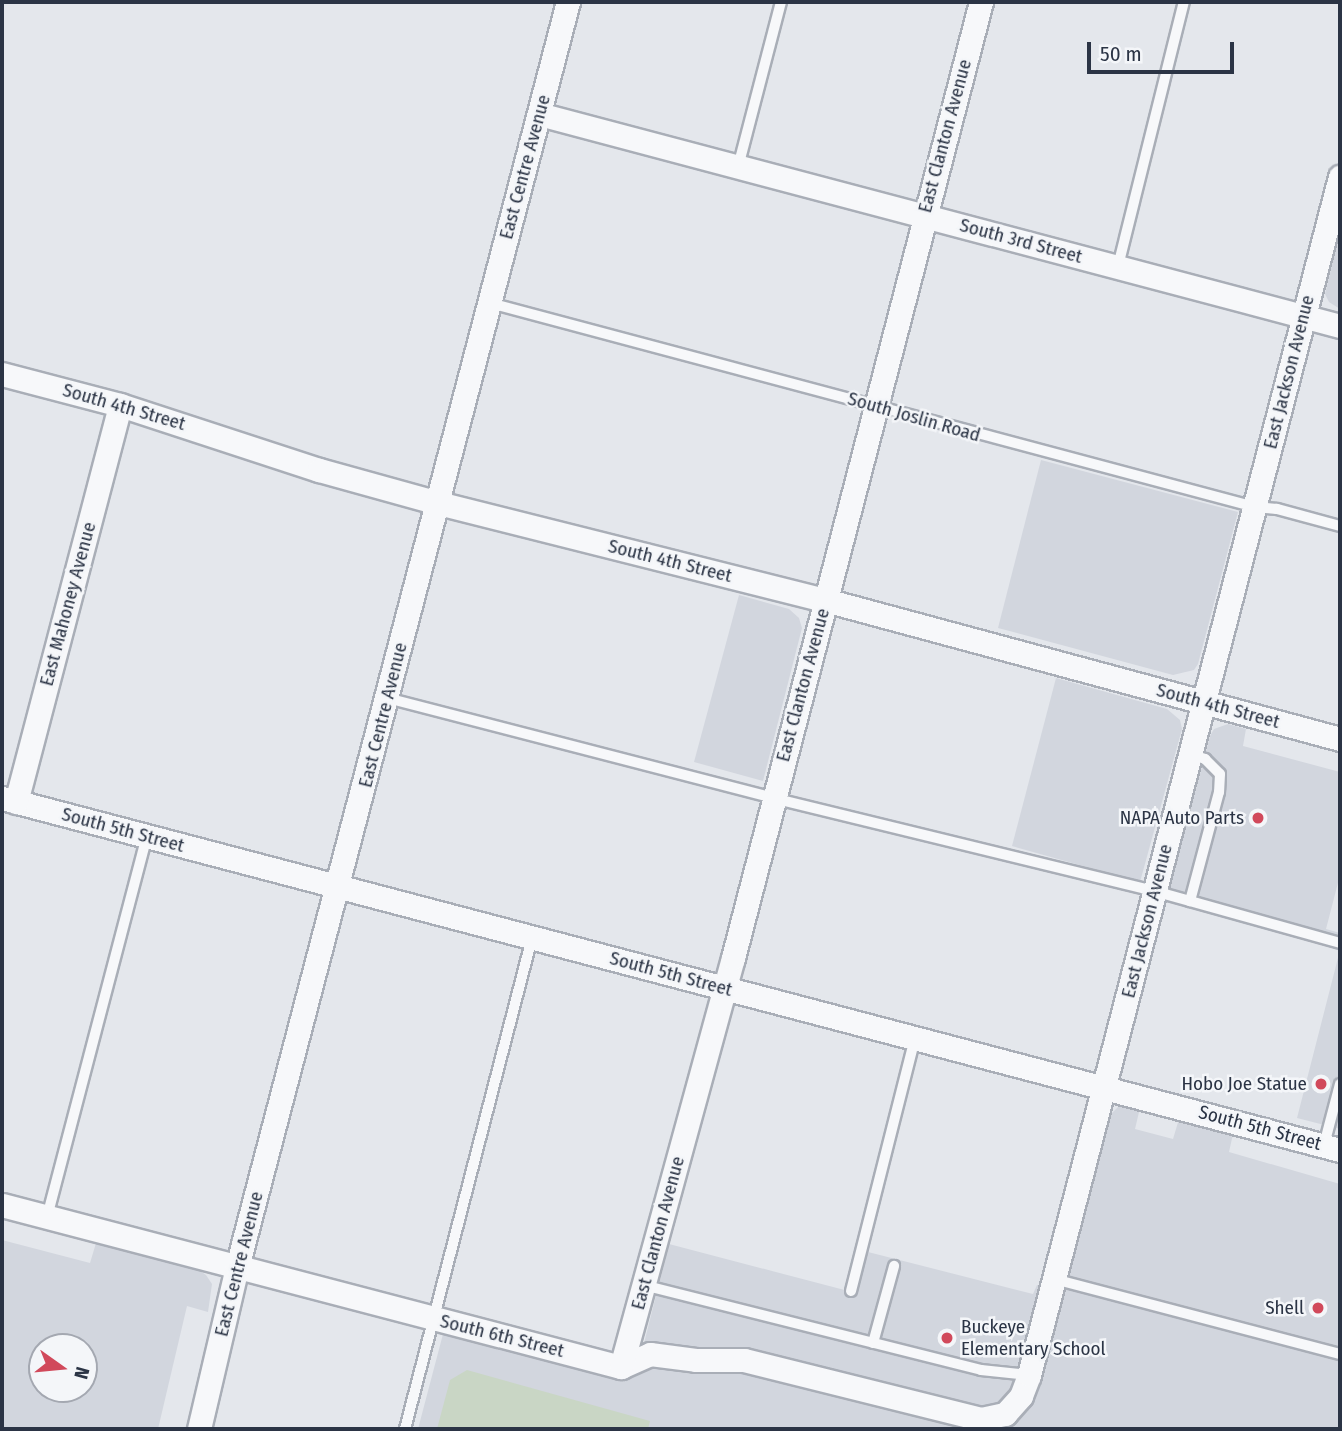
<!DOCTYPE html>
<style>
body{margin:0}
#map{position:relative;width:1342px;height:1431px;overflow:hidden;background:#e4e7ec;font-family:"Fira Sans Condensed",sans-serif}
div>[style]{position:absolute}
.built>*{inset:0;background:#d2d6de}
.green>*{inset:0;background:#c9d6c5}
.roads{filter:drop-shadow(2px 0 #a9aeb7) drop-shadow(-2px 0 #a9aeb7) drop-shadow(0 2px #a9aeb7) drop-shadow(0 -2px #a9aeb7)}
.service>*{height:10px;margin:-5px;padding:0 5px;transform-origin:5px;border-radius:5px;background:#f7f8fa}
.minor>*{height:23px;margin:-11.5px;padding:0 11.5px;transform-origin:11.5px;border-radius:11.5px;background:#f7f8fa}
.dots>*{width:19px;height:19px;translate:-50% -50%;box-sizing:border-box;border:4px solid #f4f6f9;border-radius:50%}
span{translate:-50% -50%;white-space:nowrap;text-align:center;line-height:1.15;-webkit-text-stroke:5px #f4f6f9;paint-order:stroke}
.street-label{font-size:19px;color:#2b3445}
.poi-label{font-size:19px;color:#2b3445}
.right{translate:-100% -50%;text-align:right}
.left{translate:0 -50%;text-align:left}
.frame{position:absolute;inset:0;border:4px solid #2b3445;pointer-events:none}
.north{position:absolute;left:28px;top:1333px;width:70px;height:70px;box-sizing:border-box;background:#f4f6f9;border:2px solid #a4a8b1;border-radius:50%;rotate:105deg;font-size:19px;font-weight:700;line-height:28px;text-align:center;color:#2b3445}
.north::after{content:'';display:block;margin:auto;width:24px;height:32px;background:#d1495b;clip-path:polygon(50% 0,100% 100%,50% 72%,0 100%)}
.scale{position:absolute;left:1087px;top:42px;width:147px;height:32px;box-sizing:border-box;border:4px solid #2b3445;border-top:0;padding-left:9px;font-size:21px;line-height:24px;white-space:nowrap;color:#2b3445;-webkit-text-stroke:5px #f4f6f9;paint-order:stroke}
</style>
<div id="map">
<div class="built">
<div style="clip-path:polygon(1340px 230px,1340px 309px,1329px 302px,1325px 294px)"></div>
<div style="clip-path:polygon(1041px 460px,1238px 512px,1198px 664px,1194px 670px,1173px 675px,998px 628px)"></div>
<div style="clip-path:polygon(739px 595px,789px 609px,799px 618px,802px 628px,763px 781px,694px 762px)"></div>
<div style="clip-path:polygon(1056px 678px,1167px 709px,1180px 720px,1182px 729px,1140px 882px,1012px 846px)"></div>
<div style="clip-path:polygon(1228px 724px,1246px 729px,1243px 746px,1340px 772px,1340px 875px,1326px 929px,1340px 933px,1340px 1129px,1297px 1118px,1340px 950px,1166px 902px,1210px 736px,1214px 729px)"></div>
<div style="clip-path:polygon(1128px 1106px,1140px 1108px,1135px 1129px,1173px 1139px,1179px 1119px,1233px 1134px,1229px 1152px,1340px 1184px,1340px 1429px,418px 1429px,443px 1334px,615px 1378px,638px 1367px,669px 1244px,856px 1293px,868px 1252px,1033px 1294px,1037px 1285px,1063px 1291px,1109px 1116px,1118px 1107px)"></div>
<div style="clip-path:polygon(evenodd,2px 1240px,90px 1263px,96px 1243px,196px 1268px,206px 1275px,212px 1284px,208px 1312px,187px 1306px,158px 1429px,2px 1429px,2px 1240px,84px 1347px,84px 1389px,42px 1389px,42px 1347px,84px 1347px)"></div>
</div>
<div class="green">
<div style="clip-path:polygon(467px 1370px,650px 1421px,648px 1429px,437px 1429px,450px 1380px)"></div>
</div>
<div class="roads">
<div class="service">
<div style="left:738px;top:167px;width:171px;rotate:-75.4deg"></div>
<div style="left:1118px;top:266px;width:272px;rotate:-76deg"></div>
<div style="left:490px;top:303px;width:792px;rotate:14.93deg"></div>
<div style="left:1255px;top:507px;width:22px;rotate:5deg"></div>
<div style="left:1277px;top:509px;width:65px;rotate:15.1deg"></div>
<div style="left:387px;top:698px;width:399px;rotate:14.5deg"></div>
<div style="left:773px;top:798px;width:392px;rotate:13.7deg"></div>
<div style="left:1154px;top:891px;width:193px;rotate:15.6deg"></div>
<div style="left:1189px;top:754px;width:17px;rotate:17deg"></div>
<div style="left:1205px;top:759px;width:21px;rotate:45deg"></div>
<div style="left:1220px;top:774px;width:18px;rotate:93deg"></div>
<div style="left:1219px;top:792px;width:113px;rotate:104.9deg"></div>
<div style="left:1324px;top:1145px;width:63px;rotate:-75.3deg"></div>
<div style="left:47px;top:1217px;width:393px;rotate:-75.3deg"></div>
<div style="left:1054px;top:1279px;width:296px;rotate:14.7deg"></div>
<div style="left:643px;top:1285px;width:349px;rotate:14.1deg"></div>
<div style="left:981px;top:1370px;width:48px;rotate:5.9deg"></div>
<div style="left:851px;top:1291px;width:261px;rotate:-75.8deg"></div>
<div style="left:873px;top:1343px;width:80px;rotate:-74.7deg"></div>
<div style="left:405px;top:1429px;width:507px;rotate:-75.5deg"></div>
</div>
<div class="minor">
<div style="left:539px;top:114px;width:829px;rotate:14.82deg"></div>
<div style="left:2px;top:374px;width:122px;rotate:14.7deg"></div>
<div style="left:120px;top:405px;width:209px;rotate:18.1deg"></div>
<div style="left:319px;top:470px;width:123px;rotate:15.5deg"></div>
<div style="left:438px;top:503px;width:399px;rotate:14.1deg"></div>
<div style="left:825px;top:600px;width:533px;rotate:15.1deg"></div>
<div style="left:2px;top:798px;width:1384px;rotate:14.74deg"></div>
<div style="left:16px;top:802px;width:410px;rotate:-75.3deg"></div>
<div style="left:2px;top:1205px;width:640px;rotate:14.67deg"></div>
<div style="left:621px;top:1367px;width:32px;rotate:-24deg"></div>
<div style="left:650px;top:1354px;width:46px;rotate:7.4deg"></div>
<div style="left:696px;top:1360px;width:48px"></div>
<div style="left:744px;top:1360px;width:244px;rotate:14deg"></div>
<div style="left:981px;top:1419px;width:25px;rotate:-12deg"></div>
<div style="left:1005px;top:1414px;width:24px;rotate:-48deg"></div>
<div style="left:1021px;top:1396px;width:22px;rotate:-69deg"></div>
<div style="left:1029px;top:1375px;width:1238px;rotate:-75.45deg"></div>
<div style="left:621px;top:1367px;width:424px;rotate:-74.7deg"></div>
<div style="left:733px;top:958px;width:988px;rotate:-75.46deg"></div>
<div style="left:199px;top:1429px;width:166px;rotate:-76.8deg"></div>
<div style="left:237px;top:1267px;width:1308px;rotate:-75.34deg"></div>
</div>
</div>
<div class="dots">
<div style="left:1258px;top:818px;background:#d1495b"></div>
<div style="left:1321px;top:1084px;background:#d1495b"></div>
<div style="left:1318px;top:1308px;background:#d1495b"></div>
<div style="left:947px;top:1338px;background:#d1495b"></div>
</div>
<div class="street-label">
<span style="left:945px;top:136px;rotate:-75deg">East Clanton Avenue</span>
<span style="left:525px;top:167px;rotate:-75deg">East Centre Avenue</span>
<span style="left:1021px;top:241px;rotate:15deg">South 3rd Street</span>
<span style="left:1289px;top:372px;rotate:-76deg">East Jackson Avenue</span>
<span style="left:124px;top:407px;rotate:16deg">South 4th Street</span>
<span style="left:914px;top:417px;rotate:16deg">South Joslin Road</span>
<span style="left:670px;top:561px;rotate:14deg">South 4th Street</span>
<span style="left:68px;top:604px;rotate:-75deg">East Mahoney Avenue</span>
<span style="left:803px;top:685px;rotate:-75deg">East Clanton Avenue</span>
<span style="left:1218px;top:706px;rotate:15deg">South 4th Street</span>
<span style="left:383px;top:715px;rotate:-76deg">East Centre Avenue</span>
<span style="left:123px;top:830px;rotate:15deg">South 5th Street</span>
<span style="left:1147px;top:921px;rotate:-76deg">East Jackson Avenue</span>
<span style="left:671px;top:974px;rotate:15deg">South 5th Street</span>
<span style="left:1260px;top:1128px;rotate:15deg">South 5th Street</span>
<span style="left:658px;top:1233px;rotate:-75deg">East Clanton Avenue</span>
<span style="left:239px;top:1264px;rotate:-76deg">East Centre Avenue</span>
<span style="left:502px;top:1336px;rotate:14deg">South 6th Street</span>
</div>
<div class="poi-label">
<span class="right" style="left:1244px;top:818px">NAPA Auto Parts</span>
<span class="right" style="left:1307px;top:1084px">Hobo Joe Statue</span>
<span class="right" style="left:1304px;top:1308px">Shell</span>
<span class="left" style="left:961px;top:1338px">Buckeye<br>Elementary School</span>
</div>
<div class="frame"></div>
<div class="north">N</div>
<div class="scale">50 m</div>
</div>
